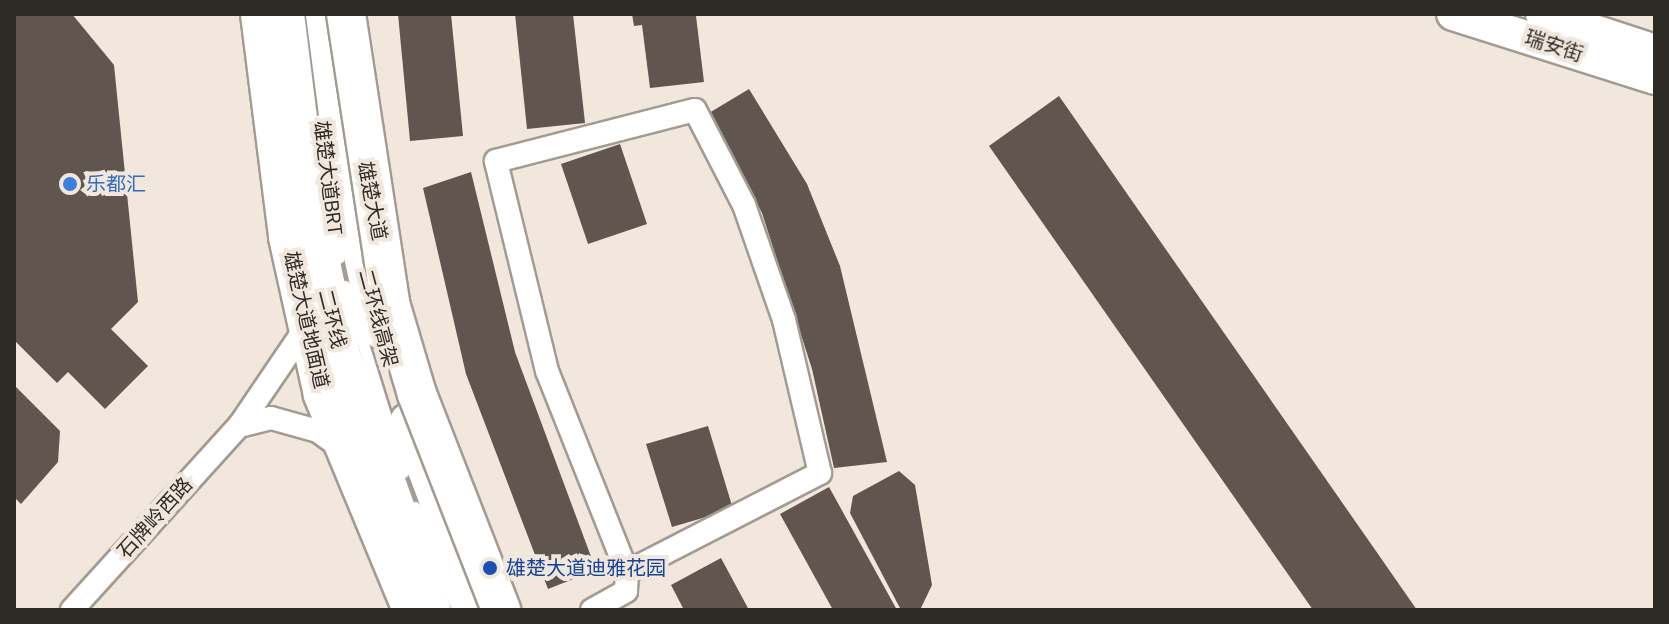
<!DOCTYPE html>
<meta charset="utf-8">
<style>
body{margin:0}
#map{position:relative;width:1669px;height:624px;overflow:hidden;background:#f1e7dd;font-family:"DM Sans","Noto Sans SC",sans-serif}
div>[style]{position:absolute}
.building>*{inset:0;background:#60564f}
.roads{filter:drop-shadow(2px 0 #a39b91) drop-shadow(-2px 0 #a39b91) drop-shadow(0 2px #a39b91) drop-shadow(0 -2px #a39b91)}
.service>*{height:11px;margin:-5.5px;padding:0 5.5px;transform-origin:5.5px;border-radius:5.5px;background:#fff}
.minor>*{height:22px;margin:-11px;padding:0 11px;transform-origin:11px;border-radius:11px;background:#fff}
.secondary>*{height:32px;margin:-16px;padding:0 16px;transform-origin:16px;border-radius:16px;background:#fff}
.primary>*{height:36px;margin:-18px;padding:0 18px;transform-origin:18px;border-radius:18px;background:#fff}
.trunk>*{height:38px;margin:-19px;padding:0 19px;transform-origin:19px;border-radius:19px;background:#fff}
.bridges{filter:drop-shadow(2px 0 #a39b91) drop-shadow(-2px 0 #a39b91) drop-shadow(0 2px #a39b91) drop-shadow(0 -2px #a39b91)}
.trunk-bridge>*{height:38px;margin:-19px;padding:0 19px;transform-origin:19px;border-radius:19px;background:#fff}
.dots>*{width:22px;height:22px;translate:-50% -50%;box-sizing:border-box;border:4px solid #f1e7dd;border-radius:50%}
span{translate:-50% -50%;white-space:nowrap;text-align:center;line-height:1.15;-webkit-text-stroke:8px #f1e7dd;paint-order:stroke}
.street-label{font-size:20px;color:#2e2a26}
.shop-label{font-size:20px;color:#366cbe}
.left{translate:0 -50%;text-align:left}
.transit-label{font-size:20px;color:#164399}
.frame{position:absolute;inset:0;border:16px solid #2e2a26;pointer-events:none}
</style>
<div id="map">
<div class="building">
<div style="clip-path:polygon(14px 14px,72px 14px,114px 65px,138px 302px,111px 329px,148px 366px,105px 409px,68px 372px,57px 383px,14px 340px)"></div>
<div style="clip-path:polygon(398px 14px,451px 14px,463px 136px,410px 141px)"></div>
<div style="clip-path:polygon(515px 14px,573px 14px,585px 123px,527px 129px)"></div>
<div style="clip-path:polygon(632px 14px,696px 16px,704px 82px,650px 88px,642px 25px,634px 26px)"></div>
<div style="clip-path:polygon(749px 89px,807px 184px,840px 266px,887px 462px,834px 468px,812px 369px,762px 213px,709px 113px)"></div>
<div style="clip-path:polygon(1059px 96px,1417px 610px,1313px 610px,989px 146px)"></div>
<div style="clip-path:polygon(620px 144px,647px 224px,588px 244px,561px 164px)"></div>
<div style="clip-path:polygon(471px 172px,515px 352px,596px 570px,548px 589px,466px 374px,423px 188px)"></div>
<div style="clip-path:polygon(14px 385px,60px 431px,58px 462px,21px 504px,14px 497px)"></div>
<div style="clip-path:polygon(708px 426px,733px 509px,672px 527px,646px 444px)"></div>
<div style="clip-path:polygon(899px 471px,915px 485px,932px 585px,920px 610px,901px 610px,850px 513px,853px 496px)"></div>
<div style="clip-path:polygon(829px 487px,897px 610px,833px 610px,780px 514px)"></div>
<div style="clip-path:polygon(721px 558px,749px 610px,684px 610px,671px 585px)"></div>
</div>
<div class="roads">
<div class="service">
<div style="left:320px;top:120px;width:139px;rotate:82.2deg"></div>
<div style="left:345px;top:286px;width:195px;rotate:72.7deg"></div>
<div style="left:415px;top:507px;width:112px;rotate:67.3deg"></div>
</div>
<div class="minor">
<div style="left:307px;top:326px;width:121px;rotate:124.2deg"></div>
<div style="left:239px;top:426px;width:33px;rotate:-14deg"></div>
<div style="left:271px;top:418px;width:49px;rotate:15.5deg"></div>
<div style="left:318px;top:431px;width:26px;rotate:36deg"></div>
<div style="left:72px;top:610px;width:248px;rotate:-47.8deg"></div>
<div style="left:592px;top:610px;width:39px;rotate:-29deg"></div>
<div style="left:626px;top:591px;width:19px;rotate:-87deg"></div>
<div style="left:627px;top:572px;width:216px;rotate:-111.7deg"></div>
<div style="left:547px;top:371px;width:216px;rotate:-103.7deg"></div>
<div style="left:496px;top:161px;width:205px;rotate:-14.4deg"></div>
<div style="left:695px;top:110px;width:107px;rotate:62.7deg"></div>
<div style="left:744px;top:205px;width:122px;rotate:70.8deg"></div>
<div style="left:784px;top:320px;width:157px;rotate:76.8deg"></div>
<div style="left:820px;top:473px;width:217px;rotate:152.8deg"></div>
</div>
<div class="secondary">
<div style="left:1453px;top:14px;width:212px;rotate:17.6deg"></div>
<div style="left:1542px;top:14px;width:119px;rotate:18.1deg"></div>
</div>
<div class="primary">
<div style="left:259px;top:14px;width:225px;rotate:82.8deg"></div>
<div style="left:287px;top:237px;width:162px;rotate:77.5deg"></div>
<div style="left:322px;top:395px;width:233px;rotate:67.5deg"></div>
</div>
<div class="trunk">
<div style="left:285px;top:14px;width:194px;rotate:82.9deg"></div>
<div style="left:309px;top:207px;width:148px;rotate:77.9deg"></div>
<div style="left:340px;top:352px;width:274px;rotate:70.4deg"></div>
<div style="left:325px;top:14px;width:170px;rotate:82.6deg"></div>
<div style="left:347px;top:183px;width:149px;rotate:77.6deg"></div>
<div style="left:409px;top:422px;width:201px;rotate:69.3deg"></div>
</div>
</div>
<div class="bridges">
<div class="trunk-bridge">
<div style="left:346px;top:14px;width:292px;rotate:81.3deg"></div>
<div style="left:390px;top:303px;width:95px;rotate:73.5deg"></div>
<div style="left:417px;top:394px;width:232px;rotate:68.7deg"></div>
</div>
</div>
<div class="dots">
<div style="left:70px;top:184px;background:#3f7fe0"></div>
<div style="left:490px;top:568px;background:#1a4fb4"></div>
</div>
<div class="street-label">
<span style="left:1554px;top:46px;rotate:18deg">瑞安街</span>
<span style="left:328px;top:178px;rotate:83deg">雄楚大道BRT</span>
<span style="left:372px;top:201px;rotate:79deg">雄楚大道</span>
<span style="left:378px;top:318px;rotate:75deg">二环线高架</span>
<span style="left:332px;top:319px;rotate:76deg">二环线</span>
<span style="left:306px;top:320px;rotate:77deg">雄楚大道地面道</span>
<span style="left:155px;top:518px;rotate:-48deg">石牌岭西路</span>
</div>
<div class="shop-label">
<span class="left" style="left:86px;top:184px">乐都汇</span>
</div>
<div class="transit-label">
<span class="left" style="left:506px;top:568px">雄楚大道迪雅花园</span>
</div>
<div class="frame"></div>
</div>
